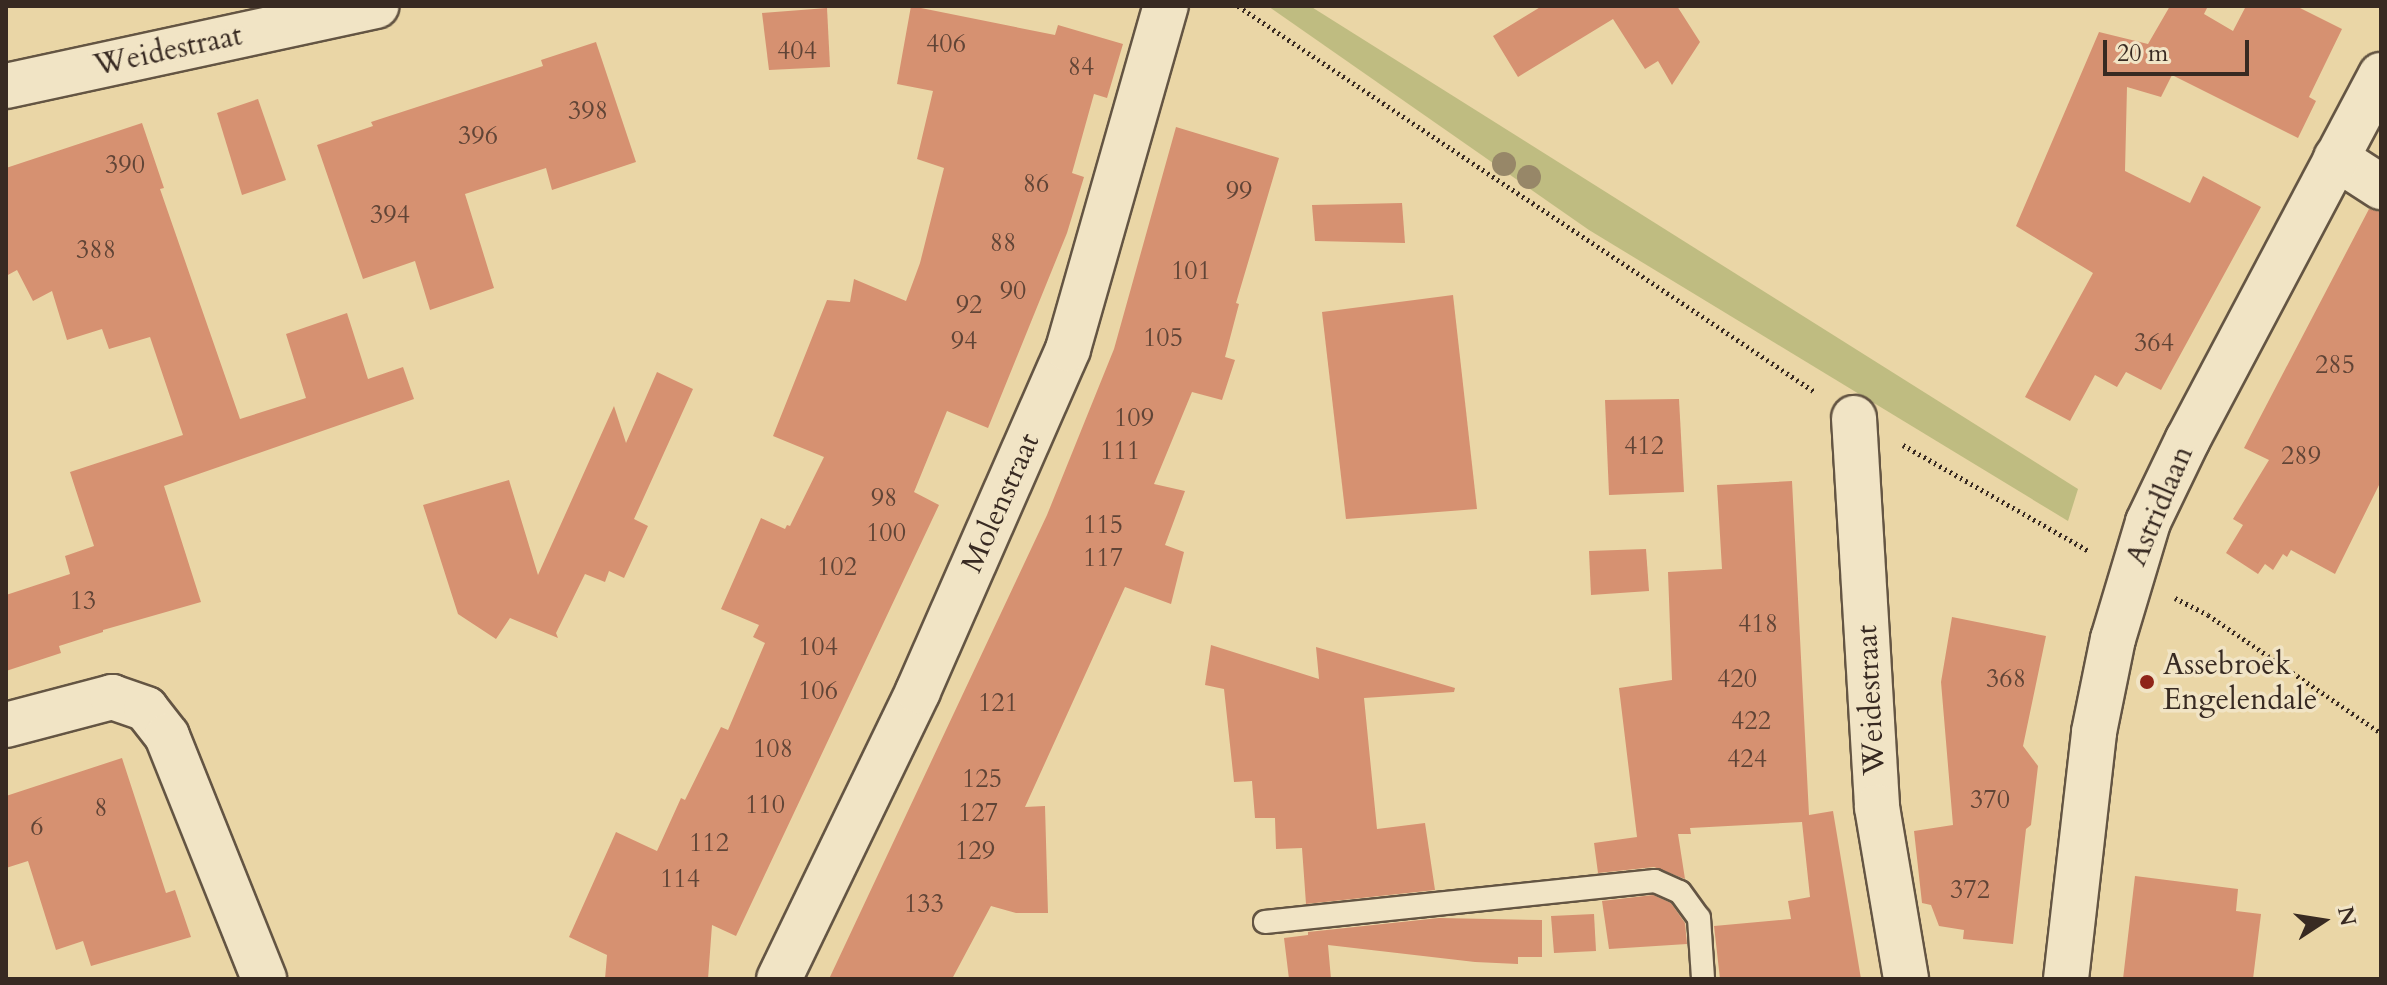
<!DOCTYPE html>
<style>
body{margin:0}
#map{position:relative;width:2387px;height:985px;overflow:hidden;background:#ead6a6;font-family:Cardo,serif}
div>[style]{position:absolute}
.green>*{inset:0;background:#bfbc81}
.building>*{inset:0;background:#d69171}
.path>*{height:5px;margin-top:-2.5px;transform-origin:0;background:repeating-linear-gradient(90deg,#382a22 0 2px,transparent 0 6px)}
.roads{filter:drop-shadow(2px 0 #645543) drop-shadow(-2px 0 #645543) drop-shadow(0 2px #645543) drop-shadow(0 -2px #645543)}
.lane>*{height:22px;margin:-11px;padding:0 11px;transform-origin:11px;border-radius:11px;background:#f1e4c5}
.street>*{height:44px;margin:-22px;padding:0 22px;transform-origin:22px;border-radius:22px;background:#f1e4c5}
.secondary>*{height:44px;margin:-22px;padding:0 22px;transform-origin:22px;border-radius:22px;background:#f1e4c5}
.trees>*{width:24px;height:24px;margin:-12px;border-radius:50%;background:#978768}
.dots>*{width:22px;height:22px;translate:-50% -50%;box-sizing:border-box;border:4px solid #f1e4c5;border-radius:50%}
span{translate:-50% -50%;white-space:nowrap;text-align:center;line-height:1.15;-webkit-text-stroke:7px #f1e4c5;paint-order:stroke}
.number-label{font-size:26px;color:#604436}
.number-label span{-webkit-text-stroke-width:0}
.street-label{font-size:30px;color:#382a22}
.poi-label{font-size:30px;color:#382a22}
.left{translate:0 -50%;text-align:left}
.frame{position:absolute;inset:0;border:8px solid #382a22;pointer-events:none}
.north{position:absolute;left:2283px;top:881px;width:80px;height:80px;-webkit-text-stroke:6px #f1e4c5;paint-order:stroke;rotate:78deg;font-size:22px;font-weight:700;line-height:32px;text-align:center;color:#382a22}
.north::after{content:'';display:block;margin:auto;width:28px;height:36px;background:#382a22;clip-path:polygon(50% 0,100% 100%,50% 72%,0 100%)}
.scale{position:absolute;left:2103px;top:40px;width:146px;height:36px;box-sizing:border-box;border:4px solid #382a22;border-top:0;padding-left:10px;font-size:24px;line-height:28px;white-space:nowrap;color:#382a22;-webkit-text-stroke:6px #f1e4c5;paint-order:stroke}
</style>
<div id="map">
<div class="green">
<div style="clip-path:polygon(1268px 6px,1310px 6px,2078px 489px,2068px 521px,1589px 230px)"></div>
</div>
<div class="building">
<div style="clip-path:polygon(911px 6px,1055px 35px,1058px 25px,1123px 44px,1107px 98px,1094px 94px,1072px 173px,1084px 177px,1067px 233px,988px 428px,947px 411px,914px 492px,939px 505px,736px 936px,712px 925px,708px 979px,605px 979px,607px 955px,569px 937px,616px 832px,657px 851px,681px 798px,685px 800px,721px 727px,728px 730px,765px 643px,753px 637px,759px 625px,721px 609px,761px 518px,785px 529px,787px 525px,790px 526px,824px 457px,773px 436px,827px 300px,850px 302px,854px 279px,906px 301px,920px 263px,944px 168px,917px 159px,933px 91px,897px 84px)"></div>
<div style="clip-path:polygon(1542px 6px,1677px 6px,1700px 42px,1672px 85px,1658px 61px,1645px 69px,1613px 19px,1518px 77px,1493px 36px)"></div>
<div style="clip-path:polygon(2170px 6px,2208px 6px,2204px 14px,2233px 31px,2246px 6px,2296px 6px,2342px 29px,2309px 97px,2316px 101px,2298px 138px,2172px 75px,2161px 97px,2127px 87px,2125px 171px,2190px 203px,2203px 176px,2261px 207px,2161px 390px,2126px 372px,2117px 387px,2095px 375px,2070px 421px,2025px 397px,2093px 273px,2016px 226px,2099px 32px,2148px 44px)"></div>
<div style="clip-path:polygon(827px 8px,830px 67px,769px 70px,762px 13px)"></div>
<div style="clip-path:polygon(596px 42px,636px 162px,552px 190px,546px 168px,465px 194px,494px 288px,430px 310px,415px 261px,363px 279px,317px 145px,373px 126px,371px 122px,543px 66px,541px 60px)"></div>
<div style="clip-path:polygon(258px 99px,286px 180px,242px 195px,217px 113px)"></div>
<div style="clip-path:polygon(142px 123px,164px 188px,160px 189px,240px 419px,306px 398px,286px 334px,347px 313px,368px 379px,403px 367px,414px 399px,164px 486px,201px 602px,103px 630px,103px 632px,59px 646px,61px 653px,6px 671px,6px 595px,70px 574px,65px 556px,94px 546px,70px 472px,183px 435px,150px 337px,109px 349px,102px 329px,67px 340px,52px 291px,33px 301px,17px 270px,6px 276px,6px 168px)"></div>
<div style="clip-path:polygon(1176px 127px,1279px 158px,1236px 303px,1239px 304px,1225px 357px,1235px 360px,1222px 400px,1192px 392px,1154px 484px,1185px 491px,1165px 545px,1184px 552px,1171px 604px,1125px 587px,1025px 807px,1045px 806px,1048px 913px,1016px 913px,991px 906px,952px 979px,829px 979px,1047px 515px,1114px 349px)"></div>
<div style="clip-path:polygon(1402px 203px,1405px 243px,1315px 241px,1312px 205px)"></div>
<div style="clip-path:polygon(2369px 209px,2381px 212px,2381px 481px,2335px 574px,2291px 550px,2287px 557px,2283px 554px,2273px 570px,2265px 564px,2258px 574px,2226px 553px,2243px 525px,2233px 519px,2269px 460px,2244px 448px)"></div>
<div style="clip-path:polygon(1453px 295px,1477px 509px,1346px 519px,1322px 312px)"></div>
<div style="clip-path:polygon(657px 372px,693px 389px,634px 519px,648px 526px,624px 578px,609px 571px,605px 582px,585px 574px,556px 633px,558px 638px,510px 618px,496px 639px,458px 614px,423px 505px,509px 480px,538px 575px,614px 406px,626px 443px)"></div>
<div style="clip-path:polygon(1679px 399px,1684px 492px,1609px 495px,1605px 400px)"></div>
<div style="clip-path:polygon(1792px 481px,1809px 815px,1833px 811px,1861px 979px,1720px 979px,1714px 926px,1791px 919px,1788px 901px,1810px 897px,1802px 822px,1690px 828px,1691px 834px,1678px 834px,1685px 879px,1654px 867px,1598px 873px,1594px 843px,1637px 837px,1619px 688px,1672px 680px,1668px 572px,1722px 569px,1717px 485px)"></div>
<div style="clip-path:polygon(1646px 549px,1649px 591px,1591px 595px,1589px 551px)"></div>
<div style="clip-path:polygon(1952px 617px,2046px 636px,2023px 746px,2038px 766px,2031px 825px,2026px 829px,2013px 944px,1963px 939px,1964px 930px,1939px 926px,1931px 905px,1922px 903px,1914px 831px,1953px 825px,1941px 682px)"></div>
<div style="clip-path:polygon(1211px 645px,1319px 679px,1316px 647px,1455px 688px,1454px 692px,1364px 698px,1377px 829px,1425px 823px,1435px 890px,1306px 904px,1302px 848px,1276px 849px,1275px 818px,1255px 818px,1252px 781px,1234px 782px,1224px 689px,1205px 685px)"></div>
<div style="clip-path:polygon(122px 758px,166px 893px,175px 890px,191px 937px,91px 966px,83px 941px,56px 950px,28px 861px,6px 868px,6px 796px)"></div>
<div style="clip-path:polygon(2135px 876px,2238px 889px,2236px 911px,2261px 914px,2253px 979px,2123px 979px)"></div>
<div style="clip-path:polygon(1653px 895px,1671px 903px,1685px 923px,1687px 944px,1609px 949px,1602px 901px)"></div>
<div style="clip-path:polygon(1594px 914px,1596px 951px,1554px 953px,1551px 916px)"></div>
<div style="clip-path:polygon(1439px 918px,1542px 920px,1542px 957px,1518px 957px,1518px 964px,1475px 962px,1328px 945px,1331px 979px,1289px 979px,1284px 938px,1308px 935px,1308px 932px)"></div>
</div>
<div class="path">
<div style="left:1238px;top:6px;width:694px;rotate:33.78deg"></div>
<div style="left:1903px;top:445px;width:214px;rotate:29.7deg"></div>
<div style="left:2175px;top:598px;width:37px;rotate:27deg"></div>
<div style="left:2208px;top:615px;width:209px;rotate:34.3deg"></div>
</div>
<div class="roads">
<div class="lane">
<div style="left:1265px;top:922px;width:392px;rotate:-6deg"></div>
<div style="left:1655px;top:881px;width:27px;rotate:24deg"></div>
<div style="left:1680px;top:892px;width:32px;rotate:54deg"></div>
<div style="left:1699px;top:918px;width:61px;rotate:86.2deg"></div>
</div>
<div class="street">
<div style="left:6px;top:86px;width:379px;rotate:-12.2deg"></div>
<div style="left:2336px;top:158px;width:54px;rotate:32.8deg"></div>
<div style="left:1854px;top:418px;width:390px;rotate:86.6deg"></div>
<div style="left:1877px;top:807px;width:174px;rotate:80.4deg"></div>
<div style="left:6px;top:725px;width:110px;rotate:-14.8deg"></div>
<div style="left:112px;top:697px;width:36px;rotate:19deg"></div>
<div style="left:146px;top:709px;width:34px;rotate:52deg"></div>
<div style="left:167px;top:736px;width:262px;rotate:68.2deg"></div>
<div style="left:779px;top:979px;width:320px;rotate:-64.2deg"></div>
<div style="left:918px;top:691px;width:373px;rotate:-66.3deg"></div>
<div style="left:1068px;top:349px;width:357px;rotate:-74.1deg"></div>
</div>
<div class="secondary">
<div style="left:2066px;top:979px;width:249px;rotate:-83.5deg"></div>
<div style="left:2094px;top:732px;width:95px;rotate:-78.5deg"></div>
<div style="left:2113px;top:639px;width:122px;rotate:-73.3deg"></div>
<div style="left:2148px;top:522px;width:92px;rotate:-64.3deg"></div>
<div style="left:2188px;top:439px;width:412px;rotate:-62.1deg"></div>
</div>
</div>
<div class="trees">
<div style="left:1504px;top:164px"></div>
<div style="left:1529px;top:177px"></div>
</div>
<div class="dots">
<div style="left:2147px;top:682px;background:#8f2418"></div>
</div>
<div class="number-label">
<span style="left:946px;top:44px">406</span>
<span style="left:797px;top:51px">404</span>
<span style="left:1081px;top:67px">84</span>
<span style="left:588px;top:111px">398</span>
<span style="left:478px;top:136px">396</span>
<span style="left:125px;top:165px">390</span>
<span style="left:1036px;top:184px">86</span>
<span style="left:1239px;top:191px">99</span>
<span style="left:390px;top:215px">394</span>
<span style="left:1003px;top:243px">88</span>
<span style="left:96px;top:250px">388</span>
<span style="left:1191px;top:271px">101</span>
<span style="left:1013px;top:291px">90</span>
<span style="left:969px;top:305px">92</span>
<span style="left:1163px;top:338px">105</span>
<span style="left:964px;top:341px">94</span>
<span style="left:2154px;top:343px">364</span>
<span style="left:2335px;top:365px">285</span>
<span style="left:1134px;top:418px">109</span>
<span style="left:1644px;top:446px">412</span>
<span style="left:1120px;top:451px">111</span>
<span style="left:2301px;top:456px">289</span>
<span style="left:884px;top:498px">98</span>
<span style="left:1103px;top:525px">115</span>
<span style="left:886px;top:533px">100</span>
<span style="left:1103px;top:558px">117</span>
<span style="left:837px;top:567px">102</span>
<span style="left:83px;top:601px">13</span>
<span style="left:1758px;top:624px">418</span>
<span style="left:818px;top:647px">104</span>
<span style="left:1737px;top:679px">420</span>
<span style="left:2006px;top:679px">368</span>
<span style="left:818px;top:691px">106</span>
<span style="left:998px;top:703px">121</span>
<span style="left:1751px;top:721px">422</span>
<span style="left:773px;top:749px">108</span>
<span style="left:1747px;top:759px">424</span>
<span style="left:982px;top:779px">125</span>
<span style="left:1990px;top:800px">370</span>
<span style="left:765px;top:805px">110</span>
<span style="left:101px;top:808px">8</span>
<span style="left:978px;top:813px">127</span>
<span style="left:37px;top:827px">6</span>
<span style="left:709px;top:843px">112</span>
<span style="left:975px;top:851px">129</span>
<span style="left:680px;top:879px">114</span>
<span style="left:1970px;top:890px">372</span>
<span style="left:924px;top:904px">133</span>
</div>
<div class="street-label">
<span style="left:168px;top:51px;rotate:-12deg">Weidestraat</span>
<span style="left:1001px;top:503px;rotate:-66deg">Molenstraat</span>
<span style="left:2160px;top:506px;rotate:-67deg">Astridlaan</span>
<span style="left:1871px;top:700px;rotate:-93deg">Weidestraat</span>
</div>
<div class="poi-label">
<span class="left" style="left:2163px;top:682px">Assebroek<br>Engelendale</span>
</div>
<div class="frame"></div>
<div class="north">N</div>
<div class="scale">20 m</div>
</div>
